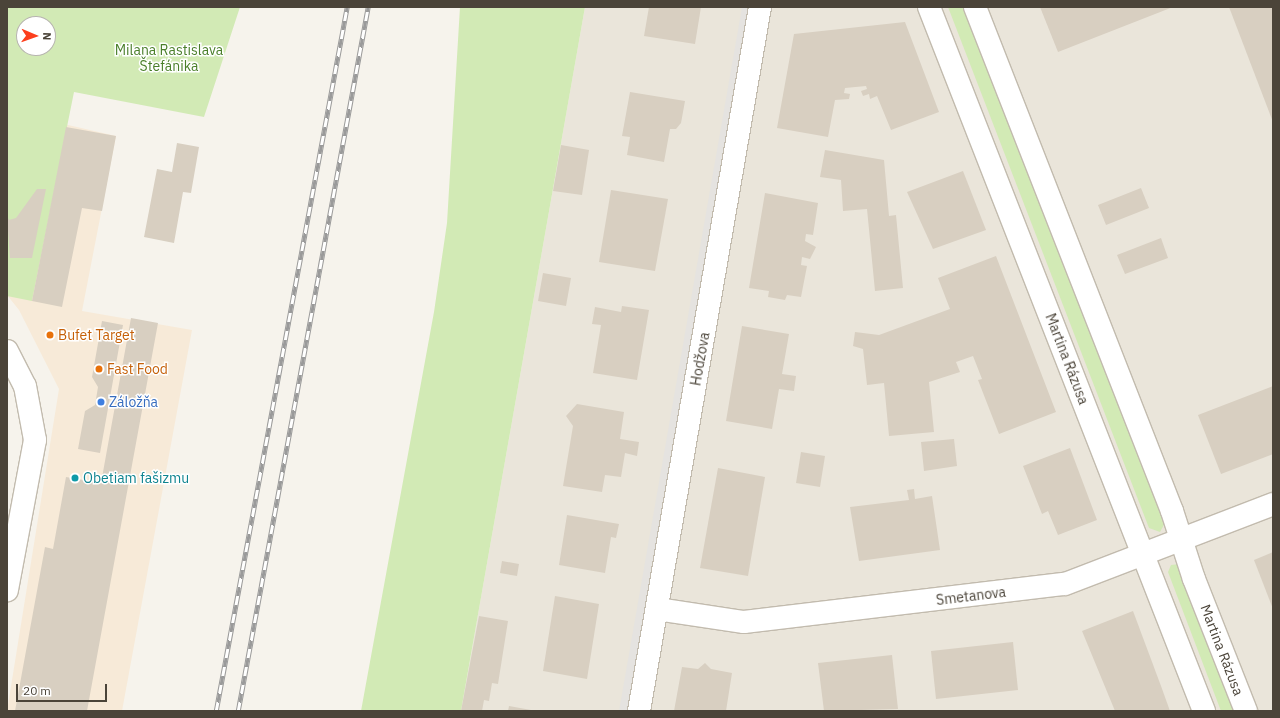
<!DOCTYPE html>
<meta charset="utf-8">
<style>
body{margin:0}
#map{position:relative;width:1280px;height:718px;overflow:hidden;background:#f6f3ec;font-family:"IBM Plex Sans",sans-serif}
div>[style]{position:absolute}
.residential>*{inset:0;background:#eae5da}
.commercial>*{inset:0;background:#f7ead8}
.green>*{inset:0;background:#d2eab5}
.parking>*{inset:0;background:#e5e3e0}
.building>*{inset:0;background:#d8cfc1}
.roads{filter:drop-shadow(1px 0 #c2bbae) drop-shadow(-1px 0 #c2bbae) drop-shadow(0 1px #c2bbae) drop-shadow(0 -1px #c2bbae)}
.minor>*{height:22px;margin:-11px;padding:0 11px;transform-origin:11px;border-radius:11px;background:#fff}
.rail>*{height:4.5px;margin-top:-2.25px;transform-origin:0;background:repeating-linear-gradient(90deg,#fff 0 9px,#9a9a9a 0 18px);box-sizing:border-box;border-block:1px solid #9a9a9a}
.dots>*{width:11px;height:11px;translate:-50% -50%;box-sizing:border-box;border:2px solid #fff;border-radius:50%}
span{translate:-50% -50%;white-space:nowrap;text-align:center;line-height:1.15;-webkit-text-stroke:3px #fff;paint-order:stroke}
.park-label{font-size:14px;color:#4a7f2a}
.food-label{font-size:14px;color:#c56008}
.left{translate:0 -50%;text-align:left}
.street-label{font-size:14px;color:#4b4439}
.shop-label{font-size:14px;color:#366cbe}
.culture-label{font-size:14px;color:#0d838f}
.frame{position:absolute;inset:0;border:8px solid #4b4439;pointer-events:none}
.north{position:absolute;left:16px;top:16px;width:40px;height:40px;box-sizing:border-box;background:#fff;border:1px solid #b7b4b0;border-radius:50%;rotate:92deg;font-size:11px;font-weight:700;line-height:16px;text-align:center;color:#4b4439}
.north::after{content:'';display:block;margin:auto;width:14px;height:18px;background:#fc3f1d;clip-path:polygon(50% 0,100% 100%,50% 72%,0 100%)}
.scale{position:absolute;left:16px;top:684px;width:91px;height:18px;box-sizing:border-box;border:2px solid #4b4439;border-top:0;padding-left:5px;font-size:12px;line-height:14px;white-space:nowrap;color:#4b4439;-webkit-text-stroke:3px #fff;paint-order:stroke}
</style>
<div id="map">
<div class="residential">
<div style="clip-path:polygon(585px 7px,1273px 7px,1273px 711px,461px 711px)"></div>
</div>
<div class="commercial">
<div style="clip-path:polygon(7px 111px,116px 136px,82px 311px,192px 330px,122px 711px,7px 711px,59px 389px,19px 310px,7px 295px)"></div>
</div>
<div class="green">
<div style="clip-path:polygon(evenodd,7px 7px,240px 7px,204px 117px,74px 92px,32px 301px,7px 296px,7px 7px,24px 24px,48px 24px,48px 48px,24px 48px,24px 24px)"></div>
<div style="clip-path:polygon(460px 7px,585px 7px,461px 711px,361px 711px,434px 312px,447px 223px)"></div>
<div style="clip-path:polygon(948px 7px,966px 7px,1166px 521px,1160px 532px,1149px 528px)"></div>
<div style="clip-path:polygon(1180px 564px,1240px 711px,1221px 711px,1168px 572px,1171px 565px)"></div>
</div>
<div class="parking">
<div style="clip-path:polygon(742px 7px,760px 7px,638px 711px,619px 711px)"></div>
</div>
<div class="building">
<div style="clip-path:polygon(649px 7px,701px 7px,695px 44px,644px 36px)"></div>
<div style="clip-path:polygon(1040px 7px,1173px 7px,1058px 52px)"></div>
<div style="clip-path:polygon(1229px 7px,1273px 7px,1273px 122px)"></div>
<div style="clip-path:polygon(905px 22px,939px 112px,891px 130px,877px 96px,870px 99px,869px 94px,863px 96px,861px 91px,867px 89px,866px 86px,845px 88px,844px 93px,850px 94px,849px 99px,835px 100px,828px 137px,777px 128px,794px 34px)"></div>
<div style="clip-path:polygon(630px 92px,685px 101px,681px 123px,676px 129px,670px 129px,664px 162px,627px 155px,630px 137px,622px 136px)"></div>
<div style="clip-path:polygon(66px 127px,116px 136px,102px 211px,82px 208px,62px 307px,32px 301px)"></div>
<div style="clip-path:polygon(177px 143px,199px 147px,191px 193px,183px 192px,174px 243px,144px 237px,157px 169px,172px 172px)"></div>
<div style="clip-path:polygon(561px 145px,589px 150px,582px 195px,553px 191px)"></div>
<div style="clip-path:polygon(825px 150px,884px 160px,889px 216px,896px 215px,903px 288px,875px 291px,867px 209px,843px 211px,841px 180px,820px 177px)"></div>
<div style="clip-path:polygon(963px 171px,986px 230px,933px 249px,907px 192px)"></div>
<div style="clip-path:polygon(1141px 188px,1149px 208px,1106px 225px,1098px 205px)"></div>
<div style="clip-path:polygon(37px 189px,46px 189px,32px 258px,10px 258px,7px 216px,9px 220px,16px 218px)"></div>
<div style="clip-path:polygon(611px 190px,668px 199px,655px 271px,599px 262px)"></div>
<div style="clip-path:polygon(765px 193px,818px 203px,813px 235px,806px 234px,805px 241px,816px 247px,810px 259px,802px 257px,801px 265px,807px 266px,801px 297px,787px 295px,785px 300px,768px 297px,769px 291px,749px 288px)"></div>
<div style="clip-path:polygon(1161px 238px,1168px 258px,1125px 274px,1117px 255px)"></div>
<div style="clip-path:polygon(996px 256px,1056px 412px,999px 434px,978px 380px,982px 379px,973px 356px,956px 362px,960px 372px,929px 382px,934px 432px,889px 436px,884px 383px,867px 385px,863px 349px,853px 346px,855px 332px,879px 335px,950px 309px,938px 278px)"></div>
<div style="clip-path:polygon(543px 273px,571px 278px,566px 306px,538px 301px)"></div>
<div style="clip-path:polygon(622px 306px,649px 310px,637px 380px,593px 373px,601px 325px,592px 324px,595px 307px,621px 312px)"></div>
<div style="clip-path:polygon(131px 318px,158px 323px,87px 711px,15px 711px,45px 547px,53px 549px,66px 477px,101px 483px)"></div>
<div style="clip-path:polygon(102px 321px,123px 325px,100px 453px,78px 449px,85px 411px,95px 405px,98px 387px,92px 377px)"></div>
<div style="clip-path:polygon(742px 326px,789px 334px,782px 374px,796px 376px,794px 391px,779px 389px,772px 429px,726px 421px)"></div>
<div style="clip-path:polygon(1273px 386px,1273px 454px,1221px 474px,1198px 415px)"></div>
<div style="clip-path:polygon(577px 404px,624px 412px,620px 439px,639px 442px,637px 456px,625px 453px,621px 477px,605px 475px,602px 492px,563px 486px,573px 426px,566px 416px)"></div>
<div style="clip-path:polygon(954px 439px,957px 466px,924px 471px,921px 442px)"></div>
<div style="clip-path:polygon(1070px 448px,1097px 520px,1058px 535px,1048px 511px,1042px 514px,1023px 466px)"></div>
<div style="clip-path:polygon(801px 452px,825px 456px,820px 487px,796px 483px)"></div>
<div style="clip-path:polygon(718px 468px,765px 477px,748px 576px,700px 568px)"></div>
<div style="clip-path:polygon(914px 489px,915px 499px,932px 496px,940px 550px,859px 561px,850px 507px,909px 500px,907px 490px)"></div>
<div style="clip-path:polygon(567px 515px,619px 524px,616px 538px,611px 537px,605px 573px,559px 565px)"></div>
<div style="clip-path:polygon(1273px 552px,1273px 609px,1254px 560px)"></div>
<div style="clip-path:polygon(502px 561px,519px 564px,517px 576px,500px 573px)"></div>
<div style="clip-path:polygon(555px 596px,599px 604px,587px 679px,543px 671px)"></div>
<div style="clip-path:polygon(1133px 611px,1161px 686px,1170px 711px,1115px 711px,1082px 631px)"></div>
<div style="clip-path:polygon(479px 616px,508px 621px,498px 684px,492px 683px,489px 701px,484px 700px,482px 711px,461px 711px)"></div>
<div style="clip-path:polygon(1013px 642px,1018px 690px,936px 699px,931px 651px)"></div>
<div style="clip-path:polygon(892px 655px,898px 709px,824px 711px,818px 663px)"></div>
<div style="clip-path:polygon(705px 663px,711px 669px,732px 673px,726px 711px,674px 711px,682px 667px,698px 669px)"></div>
<div style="clip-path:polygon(509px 706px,531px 710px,531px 711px,508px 711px)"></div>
</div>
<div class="roads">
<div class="minor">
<div style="left:929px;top:7px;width:756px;rotate:68.66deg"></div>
<div style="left:975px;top:7px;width:541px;rotate:68.65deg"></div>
<div style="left:1172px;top:511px;width:71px;rotate:72.1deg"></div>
<div style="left:1194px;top:579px;width:142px;rotate:68.5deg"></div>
<div style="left:7px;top:351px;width:39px;rotate:63deg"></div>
<div style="left:25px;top:386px;width:55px;rotate:79.5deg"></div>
<div style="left:35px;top:440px;width:153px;rotate:100.6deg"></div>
<div style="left:657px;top:609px;width:88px;rotate:8.5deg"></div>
<div style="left:744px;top:622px;width:323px;rotate:-6.8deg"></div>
<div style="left:1065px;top:584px;width:223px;rotate:-21deg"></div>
<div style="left:639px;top:711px;width:714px;rotate:-80.25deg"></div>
</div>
</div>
<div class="rail">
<div style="left:216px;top:711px;width:716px;rotate:-79.46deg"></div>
<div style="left:238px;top:711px;width:716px;rotate:-79.54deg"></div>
</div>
<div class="dots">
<div style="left:50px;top:335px;background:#e8710a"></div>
<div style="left:99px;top:369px;background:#e8710a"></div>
<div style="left:101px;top:402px;background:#3f7fe0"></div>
<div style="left:75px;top:478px;background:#0f9aa8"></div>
</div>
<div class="park-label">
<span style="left:169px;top:58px">Milana Rastislava<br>Štefánika</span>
</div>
<div class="food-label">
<span class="left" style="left:58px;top:335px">Bufet Target</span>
<span class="left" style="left:107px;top:369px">Fast Food</span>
</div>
<div class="street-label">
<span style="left:700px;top:359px;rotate:-80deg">Hodžova</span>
<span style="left:1067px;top:359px;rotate:69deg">Martina Rázusa</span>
<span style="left:971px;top:596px;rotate:-7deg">Smetanova</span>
<span style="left:1222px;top:650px;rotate:69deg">Martina Rázusa</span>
</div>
<div class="shop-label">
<span class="left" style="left:109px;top:402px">Záložňa</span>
</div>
<div class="culture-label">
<span class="left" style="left:83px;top:478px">Obetiam fašizmu</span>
</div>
<div class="frame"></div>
<div class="north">N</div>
<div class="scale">20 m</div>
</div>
